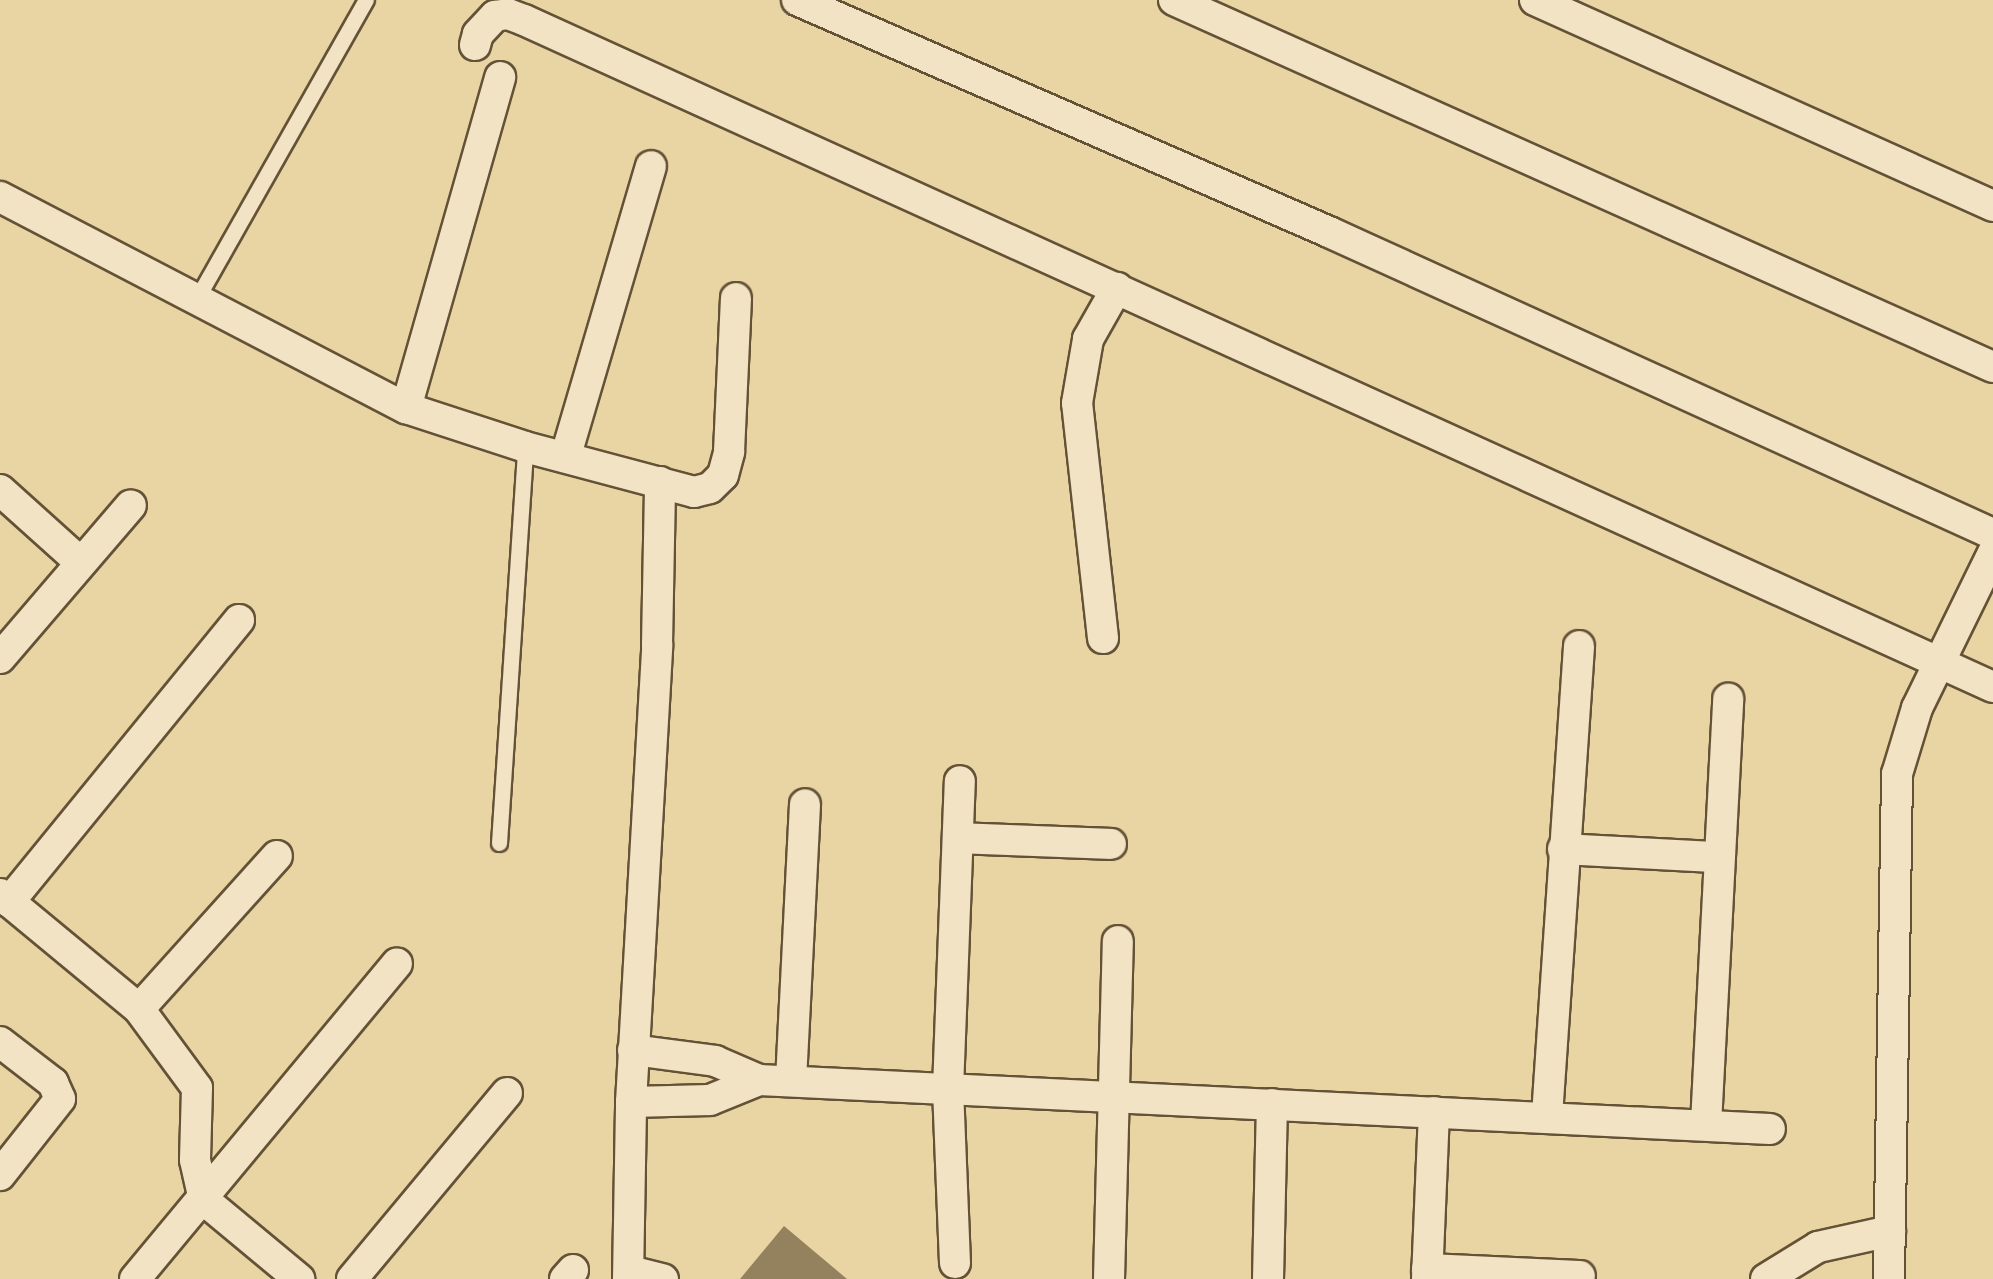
<!DOCTYPE html>
<style>
body{margin:0}
#map{position:relative;width:1993px;height:1279px;overflow:hidden;background:#e9d4a3;font-family:"IM FELL Double Pica",serif}
div>[style]{position:absolute}
.building>*{inset:0;background:#94815e}
.roads{filter:drop-shadow(2px 0 #645237) drop-shadow(-2px 0 #645237) drop-shadow(0 2px #645237) drop-shadow(0 -2px #645237)}
.service>*{height:15px;margin:-7.5px;padding:0 7.5px;transform-origin:7.5px;border-radius:7.5px;background:#f1e3c3}
.minor>*{height:30px;margin:-15px;padding:0 15px;transform-origin:15px;border-radius:15px;background:#f1e3c3}
span{translate:-50% -50%;white-space:nowrap;text-align:center;line-height:1.15;-webkit-text-stroke:6px #f1e3c3;paint-order:stroke}
</style>
<div id="map">
<div class="building">
<div style="clip-path:polygon(784px 1226px,847px 1279px,740px 1279px)"></div>
</div>
<div class="roads">
<div class="service">
<div style="left:196px;top:300px;width:345px;rotate:-60.5deg"></div>
<div style="left:499px;top:843px;width:397px;rotate:-86.2deg"></div>
</div>
<div class="minor">
<div style="left:797px;top:0;width:580px;rotate:23.56deg"></div>
<div style="left:1329px;top:232px;width:729px;rotate:24.46deg"></div>
<div style="left:1174px;top:0;width:897px;rotate:24.14deg"></div>
<div style="left:1535px;top:0;width:502px;rotate:24.22deg"></div>
<div style="left:475px;top:45px;width:11px;rotate:-75deg"></div>
<div style="left:478px;top:34px;width:25px;rotate:-47deg"></div>
<div style="left:495px;top:16px;width:13px;rotate:-9deg"></div>
<div style="left:508px;top:14px;width:17px;rotate:21deg"></div>
<div style="left:524px;top:20px;width:1613px;rotate:24.42deg"></div>
<div style="left:0;top:197px;width:458px;rotate:27.5deg"></div>
<div style="left:406px;top:408px;width:125px;rotate:18.1deg"></div>
<div style="left:525px;top:447px;width:175px;rotate:14.9deg"></div>
<div style="left:694px;top:492px;width:16px;rotate:-14deg"></div>
<div style="left:710px;top:488px;width:18px;rotate:-45deg"></div>
<div style="left:723px;top:475px;width:24px;rotate:-75deg"></div>
<div style="left:729px;top:452px;width:154px;rotate:-87.4deg"></div>
<div style="left:406px;top:408px;width:344px;rotate:-74.1deg"></div>
<div style="left:566px;top:455px;width:301px;rotate:-73.6deg"></div>
<div style="left:0;top:490px;width:109px;rotate:42deg"></div>
<div style="left:1103px;top:638px;width:236px;rotate:-96.3deg"></div>
<div style="left:1077px;top:403px;width:65px;rotate:-80.2deg"></div>
<div style="left:1088px;top:339px;width:59px;rotate:-60.4deg"></div>
<div style="left:0;top:658px;width:201px;rotate:-49.4deg"></div>
<div style="left:958px;top:838px;width:153px;rotate:2.2deg"></div>
<div style="left:1563px;top:849px;width:155px;rotate:3deg"></div>
<div style="left:0;top:894px;width:180px;rotate:39.6deg"></div>
<div style="left:139px;top:1009px;width:98px;rotate:53.7deg"></div>
<div style="left:197px;top:1088px;width:72px;rotate:91.6deg"></div>
<div style="left:195px;top:1160px;width:41px;rotate:77.3deg"></div>
<div style="left:204px;top:1200px;width:124px;rotate:39.7deg"></div>
<div style="left:9px;top:902px;width:364px;rotate:-50.8deg"></div>
<div style="left:139px;top:1009px;width:206px;rotate:-48deg"></div>
<div style="left:0;top:1042px;width:67px;rotate:37.7deg"></div>
<div style="left:53px;top:1083px;width:17px;rotate:66deg"></div>
<div style="left:60px;top:1099px;width:97px;rotate:128.3deg"></div>
<div style="left:633px;top:1050px;width:83px;rotate:7.6deg"></div>
<div style="left:715px;top:1061px;width:48px;rotate:23.4deg"></div>
<div style="left:759px;top:1080px;width:1012px;rotate:2.77deg"></div>
<div style="left:791px;top:1081px;width:277px;rotate:-87.1deg"></div>
<div style="left:631px;top:1102px;width:79px;rotate:-1.5deg"></div>
<div style="left:710px;top:1100px;width:53px;rotate:-22.2deg"></div>
<div style="left:1547px;top:1116px;width:471px;rotate:-86.1deg"></div>
<div style="left:1706px;top:1124px;width:426px;rotate:-87deg"></div>
<div style="left:955px;top:1263px;width:174px;rotate:-92.3deg"></div>
<div style="left:948px;top:1089px;width:308px;rotate:-87.8deg"></div>
<div style="left:1427px;top:1269px;width:153px;rotate:2.6deg"></div>
<div style="left:630px;top:1271px;width:34px;rotate:14deg"></div>
<div style="left:135px;top:1279px;width:410px;rotate:-50.3deg"></div>
<div style="left:352px;top:1279px;width:242px;rotate:-50.2deg"></div>
<div style="left:565px;top:1279px;width:12px;rotate:-48deg"></div>
<div style="left:628px;top:1279px;width:177px;rotate:-89deg"></div>
<div style="left:631px;top:1102px;width:458px;rotate:-86.7deg"></div>
<div style="left:657px;top:645px;width:163px;rotate:-88.9deg"></div>
<div style="left:1109px;top:1279px;width:338px;rotate:-88.5deg"></div>
<div style="left:1268px;top:1279px;width:175px;rotate:-88.7deg"></div>
<div style="left:1427px;top:1279px;width:167px;rotate:-87.6deg"></div>
<div style="left:1766px;top:1279px;width:61px;rotate:-31.6deg"></div>
<div style="left:1818px;top:1247px;width:74px;rotate:-12.5deg"></div>
<div style="left:1889px;top:1279px;width:505px;rotate:-89.09deg"></div>
<div style="left:1897px;top:774px;width:69px;rotate:-73.1deg"></div>
<div style="left:1917px;top:708px;width:173px;rotate:-63.9deg"></div>
</div>
</div>
</div>
